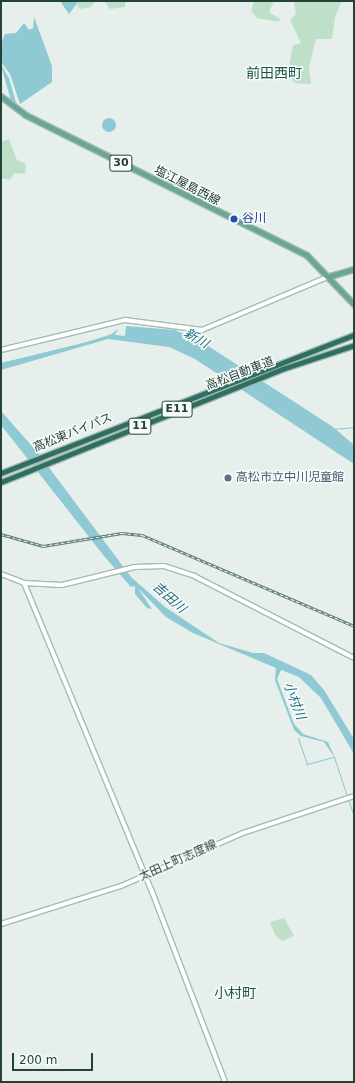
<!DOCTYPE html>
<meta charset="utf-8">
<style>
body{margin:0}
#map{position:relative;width:355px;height:1083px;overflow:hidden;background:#e6efeb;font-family:"DejaVu Sans","Noto Sans JP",sans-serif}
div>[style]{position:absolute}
.green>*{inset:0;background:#bfe0c8}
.water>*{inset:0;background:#8ec9d4}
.round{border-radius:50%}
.stream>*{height:1px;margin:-0.5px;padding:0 0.5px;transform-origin:0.5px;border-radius:0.5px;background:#8ec9d4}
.roads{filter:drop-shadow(1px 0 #a4bbb3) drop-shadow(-1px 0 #a4bbb3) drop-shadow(0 1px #a4bbb3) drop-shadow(0 -1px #a4bbb3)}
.secondary>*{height:4px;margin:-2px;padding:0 2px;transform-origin:2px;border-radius:2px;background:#fff}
.primary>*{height:4.5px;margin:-2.25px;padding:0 2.25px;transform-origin:2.25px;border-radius:2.25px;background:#6aa596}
.highway>*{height:5px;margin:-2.5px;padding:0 2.5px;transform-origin:2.5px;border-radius:2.5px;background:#2f6f62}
.rail>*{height:2.5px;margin-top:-1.25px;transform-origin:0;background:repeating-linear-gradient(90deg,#f7fbf9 0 3px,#5f7d75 0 6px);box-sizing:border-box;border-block:1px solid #5f7d75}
.dots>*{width:11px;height:11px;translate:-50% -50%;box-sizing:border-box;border:2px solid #f7fbf9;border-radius:50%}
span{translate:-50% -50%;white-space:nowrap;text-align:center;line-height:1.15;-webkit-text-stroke:3px #f7fbf9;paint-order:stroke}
.shield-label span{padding:1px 3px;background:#f7fbf9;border:1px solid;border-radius:3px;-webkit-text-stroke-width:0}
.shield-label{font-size:11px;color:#24423a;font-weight:700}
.street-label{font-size:12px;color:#24423a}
.transit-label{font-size:12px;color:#164399}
.left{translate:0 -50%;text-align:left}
.service-label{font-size:12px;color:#4e5e75}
.water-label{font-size:13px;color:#1c6f80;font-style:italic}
.quarter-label{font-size:14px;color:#1f5548}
.frame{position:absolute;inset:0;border:2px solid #24423a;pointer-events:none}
.scale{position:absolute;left:12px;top:1053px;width:81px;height:18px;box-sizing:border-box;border:2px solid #24423a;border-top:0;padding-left:5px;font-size:12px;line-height:14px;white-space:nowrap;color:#24423a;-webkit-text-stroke:3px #f7fbf9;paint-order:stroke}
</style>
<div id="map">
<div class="green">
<div style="clip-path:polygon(79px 1px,95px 1px,91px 7px,81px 9px,77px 6px)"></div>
<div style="clip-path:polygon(104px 1px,125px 1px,125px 7px,110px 9px)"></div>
<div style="clip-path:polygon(254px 1px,274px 1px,269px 12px,280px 19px,279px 22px,257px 18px,251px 11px)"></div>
<div style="clip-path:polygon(294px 1px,342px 1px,335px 17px,332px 39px,316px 39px,309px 67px,311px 84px,294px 83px,288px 73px,293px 45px,301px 43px,290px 20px,296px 14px)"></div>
<div style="clip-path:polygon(9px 139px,17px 160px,26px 164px,25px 174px,14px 173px,10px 180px,1px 178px,1px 142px)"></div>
<div style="clip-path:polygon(284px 918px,294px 936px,282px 941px,275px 935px,270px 922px)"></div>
</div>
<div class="water">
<div style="clip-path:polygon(60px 1px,79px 1px,69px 14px)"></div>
<div style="clip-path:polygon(34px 17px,52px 66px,52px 82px,20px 104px,10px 74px,1px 62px,1px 43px,5px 34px,16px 33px,24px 23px,29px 30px,33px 28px)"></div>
<div style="clip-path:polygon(1px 65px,9px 78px,17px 106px,11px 101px)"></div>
<div class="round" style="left:102px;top:118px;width:14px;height:14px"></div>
<div style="clip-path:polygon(126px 326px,175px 330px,202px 342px,333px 427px,354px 445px,354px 464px,195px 359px,169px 347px,108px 339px,1px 370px,1px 363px,87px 342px,112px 334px,118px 329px,115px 335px,125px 336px)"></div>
<div style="clip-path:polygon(1px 411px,38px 453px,131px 577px,165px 607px,219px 643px,253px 653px,264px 653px,311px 675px,324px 690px,354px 739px,354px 754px,321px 698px,299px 677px,281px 670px,277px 679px,294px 724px,303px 734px,328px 742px,335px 758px,324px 742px,301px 736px,294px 730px,275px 680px,276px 668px,193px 633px,166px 617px,138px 588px,152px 609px,147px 608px,135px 594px,135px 586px,131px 587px,104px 556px,1px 425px)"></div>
</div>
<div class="stream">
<div style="left:333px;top:429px;width:21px;rotate:-5deg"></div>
<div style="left:298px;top:738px;width:28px;rotate:71deg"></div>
<div style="left:307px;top:764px;width:28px;rotate:-15deg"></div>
<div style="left:334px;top:757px;width:41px;rotate:71.6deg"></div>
<div style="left:348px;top:799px;width:18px;rotate:71deg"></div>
</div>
<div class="roads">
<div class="secondary">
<div style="left:1px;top:350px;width:128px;rotate:-13.6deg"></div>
<div style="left:125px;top:320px;width:78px;rotate:7.4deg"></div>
<div style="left:202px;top:330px;width:139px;rotate:-22.9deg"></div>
<div style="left:1px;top:574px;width:25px;rotate:21deg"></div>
<div style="left:24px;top:583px;width:38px;rotate:3deg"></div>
<div style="left:62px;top:585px;width:75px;rotate:-13.9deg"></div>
<div style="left:135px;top:567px;width:29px;rotate:-2deg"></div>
<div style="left:164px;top:566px;width:32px;rotate:18deg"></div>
<div style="left:194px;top:576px;width:180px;rotate:27.1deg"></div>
<div style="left:24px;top:583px;width:331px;rotate:67.5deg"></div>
<div style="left:151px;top:889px;width:207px;rotate:69deg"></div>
<div style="left:1px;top:924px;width:126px;rotate:-17.6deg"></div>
<div style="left:121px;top:886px;width:133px;rotate:-23.5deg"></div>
<div style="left:243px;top:833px;width:117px;rotate:-18.4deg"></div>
</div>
<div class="primary">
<div style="left:1px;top:96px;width:31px;rotate:37deg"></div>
<div style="left:26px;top:115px;width:314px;rotate:26.5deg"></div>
<div style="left:307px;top:255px;width:68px;rotate:46.2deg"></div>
<div style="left:330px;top:276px;width:25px;rotate:-16deg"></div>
</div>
<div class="highway">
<div style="left:1px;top:473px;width:379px;rotate:-21.4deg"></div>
<div style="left:1px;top:482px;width:303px;rotate:-21.9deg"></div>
<div style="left:282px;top:369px;width:76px;rotate:-18.4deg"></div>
</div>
</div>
<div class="rail">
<div style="left:1px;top:534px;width:44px;rotate:15.9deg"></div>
<div style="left:43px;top:546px;width:80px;rotate:-9.3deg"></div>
<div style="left:122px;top:533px;width:20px;rotate:6deg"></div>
<div style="left:142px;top:535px;width:231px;rotate:23.2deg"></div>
</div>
<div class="dots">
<div style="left:234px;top:219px;background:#1a4fb4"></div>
<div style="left:228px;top:478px;background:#5c6f8a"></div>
</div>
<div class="shield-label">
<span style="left:121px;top:163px">30</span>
<span style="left:177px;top:409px">E11</span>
<span style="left:140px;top:426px">11</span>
</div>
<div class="street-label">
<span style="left:187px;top:186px;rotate:27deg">塩江屋島西線</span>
<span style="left:240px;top:374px;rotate:-21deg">高松自動車道</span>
<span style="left:73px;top:433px;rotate:-22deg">高松東バイパス</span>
<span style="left:178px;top:861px;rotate:-24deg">太田上町志度線</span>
</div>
<div class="transit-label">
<span class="left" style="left:242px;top:219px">谷川</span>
</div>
<div class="service-label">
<span class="left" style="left:236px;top:478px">高松市立中川児童館</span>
</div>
<div class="water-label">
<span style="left:196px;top:339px;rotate:30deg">新川</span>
<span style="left:169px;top:598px;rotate:41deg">吉田川</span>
<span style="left:294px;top:701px;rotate:69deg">小村川</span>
</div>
<div class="quarter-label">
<span style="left:274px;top:73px">前田西町</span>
<span style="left:235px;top:993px">小村町</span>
</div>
<div class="frame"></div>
<div class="scale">200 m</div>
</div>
